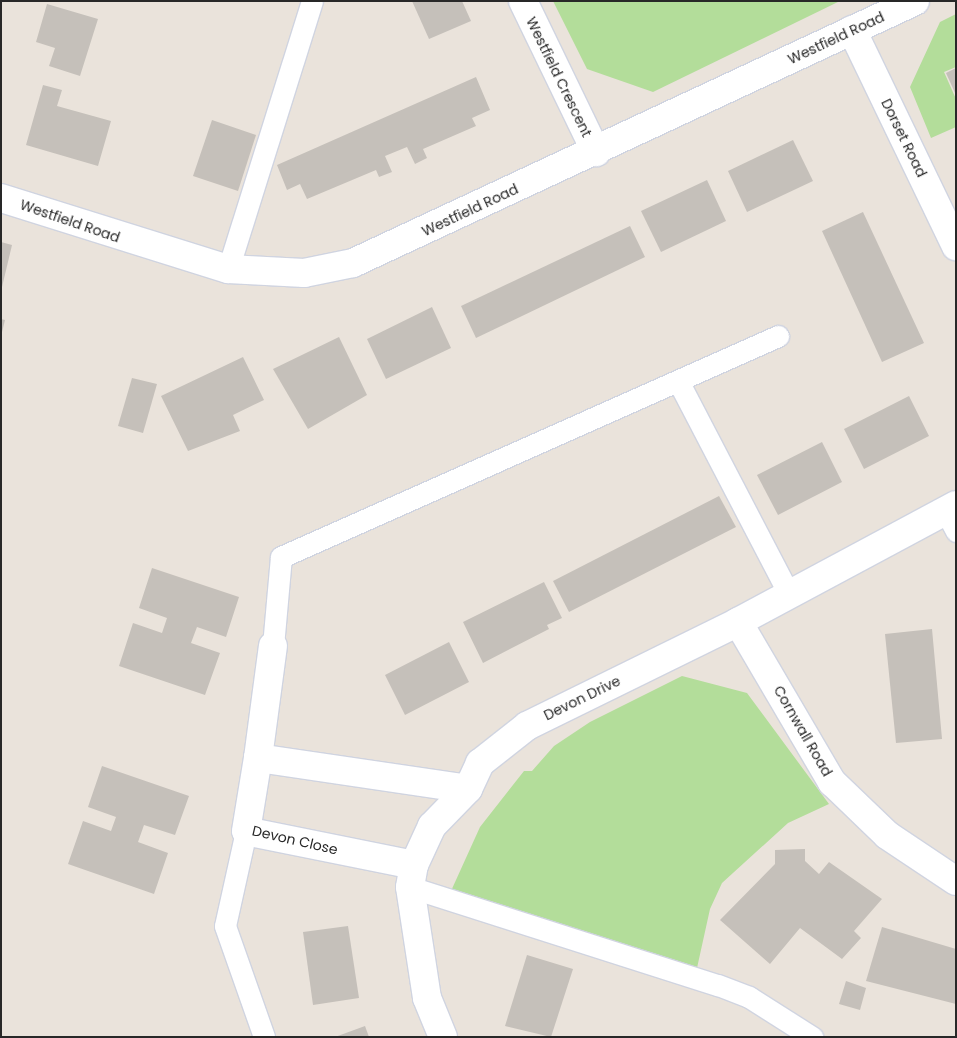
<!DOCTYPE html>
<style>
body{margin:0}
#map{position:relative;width:957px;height:1038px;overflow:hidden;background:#eae3db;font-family:Poppins,sans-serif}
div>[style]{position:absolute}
.green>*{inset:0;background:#b3dd9a}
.building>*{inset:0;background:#c5c0ba}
.roads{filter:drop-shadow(1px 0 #d0d4e0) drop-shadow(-1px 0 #d0d4e0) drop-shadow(0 1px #d0d4e0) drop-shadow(0 -1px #d0d4e0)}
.service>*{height:21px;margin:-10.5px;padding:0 10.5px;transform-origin:10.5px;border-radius:10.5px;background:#fff}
.minor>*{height:28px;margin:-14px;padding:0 14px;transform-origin:14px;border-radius:14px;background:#fff}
span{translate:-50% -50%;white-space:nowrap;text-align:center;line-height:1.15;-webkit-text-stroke:4px #fff;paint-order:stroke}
.street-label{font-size:14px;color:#282828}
.frame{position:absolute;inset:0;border:2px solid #282828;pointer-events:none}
</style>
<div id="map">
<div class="green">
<div style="clip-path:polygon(553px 1px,840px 1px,653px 92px,587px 69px)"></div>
<div style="clip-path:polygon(956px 14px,956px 67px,944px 72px,956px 99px,956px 127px,931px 138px,910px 87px,940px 22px)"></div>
<div style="clip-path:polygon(682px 676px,747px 693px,829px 804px,788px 823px,722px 883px,710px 909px,697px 968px,451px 891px,480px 827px,524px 771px,532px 771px,554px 746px,590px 722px)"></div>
</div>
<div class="building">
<div style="clip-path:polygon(412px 1px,462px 1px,471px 21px,429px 39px)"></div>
<div style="clip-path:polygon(47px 4px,98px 19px,80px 76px,49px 66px,55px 48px,36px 42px)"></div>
<div style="clip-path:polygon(956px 68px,956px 95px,946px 73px)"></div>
<div style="clip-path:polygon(476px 77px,490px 110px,472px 118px,476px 126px,423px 149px,427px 158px,415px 164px,407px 147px,385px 156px,392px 172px,379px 177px,376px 170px,307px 199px,300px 184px,287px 190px,277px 165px)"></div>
<div style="clip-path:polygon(43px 85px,62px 90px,57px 106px,111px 121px,98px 166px,26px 145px)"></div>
<div style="clip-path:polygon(212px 120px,256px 135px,238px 191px,193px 176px)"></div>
<div style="clip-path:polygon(793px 140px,813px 181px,747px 212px,728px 171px)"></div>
<div style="clip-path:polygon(707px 180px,726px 221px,661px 252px,641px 211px)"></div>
<div style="clip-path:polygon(863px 212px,924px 343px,882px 362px,822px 231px)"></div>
<div style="clip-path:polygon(630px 226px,645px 257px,476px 338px,461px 306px)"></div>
<div style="clip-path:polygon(1px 242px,12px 245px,2px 287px,1px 287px)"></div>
<div style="clip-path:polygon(432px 307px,451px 348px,386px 379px,367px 339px)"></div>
<div style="clip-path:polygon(1px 319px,5px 320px,2px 332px,1px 332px)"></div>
<div style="clip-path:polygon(339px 337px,367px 395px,308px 429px,273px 369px)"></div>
<div style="clip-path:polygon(243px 357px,264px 400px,233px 415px,240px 431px,188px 451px,161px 396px)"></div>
<div style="clip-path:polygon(132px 378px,157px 384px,143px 433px,118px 426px)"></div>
<div style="clip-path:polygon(909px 396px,929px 436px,864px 469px,844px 429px)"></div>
<div style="clip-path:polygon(822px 442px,842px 482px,778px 515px,757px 475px)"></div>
<div style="clip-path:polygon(719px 496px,736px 527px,569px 612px,553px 581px)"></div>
<div style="clip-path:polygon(152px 568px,239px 597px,226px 637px,197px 627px,191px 643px,220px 653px,205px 695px,119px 666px,133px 623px,162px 633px,167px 618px,139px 608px)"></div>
<div style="clip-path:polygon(544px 582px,562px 618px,547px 625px,549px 629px,483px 663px,463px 622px)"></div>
<div style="clip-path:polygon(932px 629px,942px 739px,896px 743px,885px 634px)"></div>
<div style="clip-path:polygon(449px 642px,469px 682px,405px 715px,385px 675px)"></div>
<div style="clip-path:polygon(102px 766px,189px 796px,175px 835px,144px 825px,138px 842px,168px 853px,154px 894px,68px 864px,83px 821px,111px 831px,116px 817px,88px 807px)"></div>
<div style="clip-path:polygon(805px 849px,805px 861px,819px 874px,829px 862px,882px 899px,854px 931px,861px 938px,842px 959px,800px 928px,770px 964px,720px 920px,775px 864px,775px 850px)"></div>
<div style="clip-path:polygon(348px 926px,359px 998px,313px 1005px,303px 932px)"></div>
<div style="clip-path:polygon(882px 927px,956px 949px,956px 1004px,866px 981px)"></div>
<div style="clip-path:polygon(527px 955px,573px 969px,551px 1037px,505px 1026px)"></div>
<div style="clip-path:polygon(846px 981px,866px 988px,860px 1010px,839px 1004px)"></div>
<div style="clip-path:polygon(365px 1026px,369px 1037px,335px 1037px)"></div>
</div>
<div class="roads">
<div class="service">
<div style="left:228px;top:269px;width:281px;rotate:-72.6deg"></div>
<div style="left:678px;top:381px;width:240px;rotate:62.5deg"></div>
<div style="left:945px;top:510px;width:24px;rotate:62deg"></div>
<div style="left:273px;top:646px;width:89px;rotate:-84.9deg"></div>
<div style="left:281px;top:557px;width:544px;rotate:-23.97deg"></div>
<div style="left:246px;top:831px;width:97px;rotate:102.5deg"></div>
<div style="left:225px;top:926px;width:118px;rotate:70.6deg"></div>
<div style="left:410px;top:887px;width:323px;rotate:17.7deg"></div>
<div style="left:718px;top:985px;width:33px;rotate:21deg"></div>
<div style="left:749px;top:997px;width:75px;rotate:32.4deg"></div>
</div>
<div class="minor">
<div style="left:523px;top:1px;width:168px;rotate:64.2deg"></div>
<div style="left:852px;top:30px;width:240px;rotate:64.3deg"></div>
<div style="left:1px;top:198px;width:238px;rotate:17.4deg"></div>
<div style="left:228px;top:269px;width:76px;rotate:3deg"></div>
<div style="left:304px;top:273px;width:50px;rotate:-11.5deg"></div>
<div style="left:353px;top:263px;width:620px;rotate:-24.99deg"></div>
<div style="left:738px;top:622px;width:186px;rotate:59.6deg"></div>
<div style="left:832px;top:782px;width:76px;rotate:43.9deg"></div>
<div style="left:887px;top:835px;width:83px;rotate:33.7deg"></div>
<div style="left:258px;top:758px;width:113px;rotate:-82.4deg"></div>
<div style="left:414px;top:865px;width:171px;rotate:-168.6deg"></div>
<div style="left:246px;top:831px;width:74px;rotate:-80.7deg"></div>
<div style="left:258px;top:758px;width:212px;rotate:8.4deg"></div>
<div style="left:443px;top:1037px;width:42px;rotate:-112.3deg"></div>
<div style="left:427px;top:998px;width:112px;rotate:-98.7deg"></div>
<div style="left:410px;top:887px;width:22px;rotate:-80deg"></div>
<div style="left:414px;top:865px;width:43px;rotate:-65.2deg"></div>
<div style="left:432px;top:826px;width:52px;rotate:-45.8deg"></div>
<div style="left:468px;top:789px;width:29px;rotate:-65deg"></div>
<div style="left:480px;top:763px;width:60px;rotate:-38.2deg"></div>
<div style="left:527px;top:726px;width:235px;rotate:-26.2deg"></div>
<div style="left:738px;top:622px;width:247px;rotate:-28.2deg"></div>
</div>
</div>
<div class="street-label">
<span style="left:836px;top:38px;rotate:-25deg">Westfield Road</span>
<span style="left:559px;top:77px;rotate:64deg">Westfield Crescent</span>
<span style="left:904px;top:138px;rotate:64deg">Dorset Road</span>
<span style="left:470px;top:210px;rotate:-25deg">Westfield Road</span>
<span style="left:70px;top:221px;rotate:19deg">Westfield Road</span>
<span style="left:582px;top:698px;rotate:-26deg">Devon Drive</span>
<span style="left:803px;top:731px;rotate:60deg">Cornwall Road</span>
<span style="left:295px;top:840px;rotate:13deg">Devon Close</span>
</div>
<div class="frame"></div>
</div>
